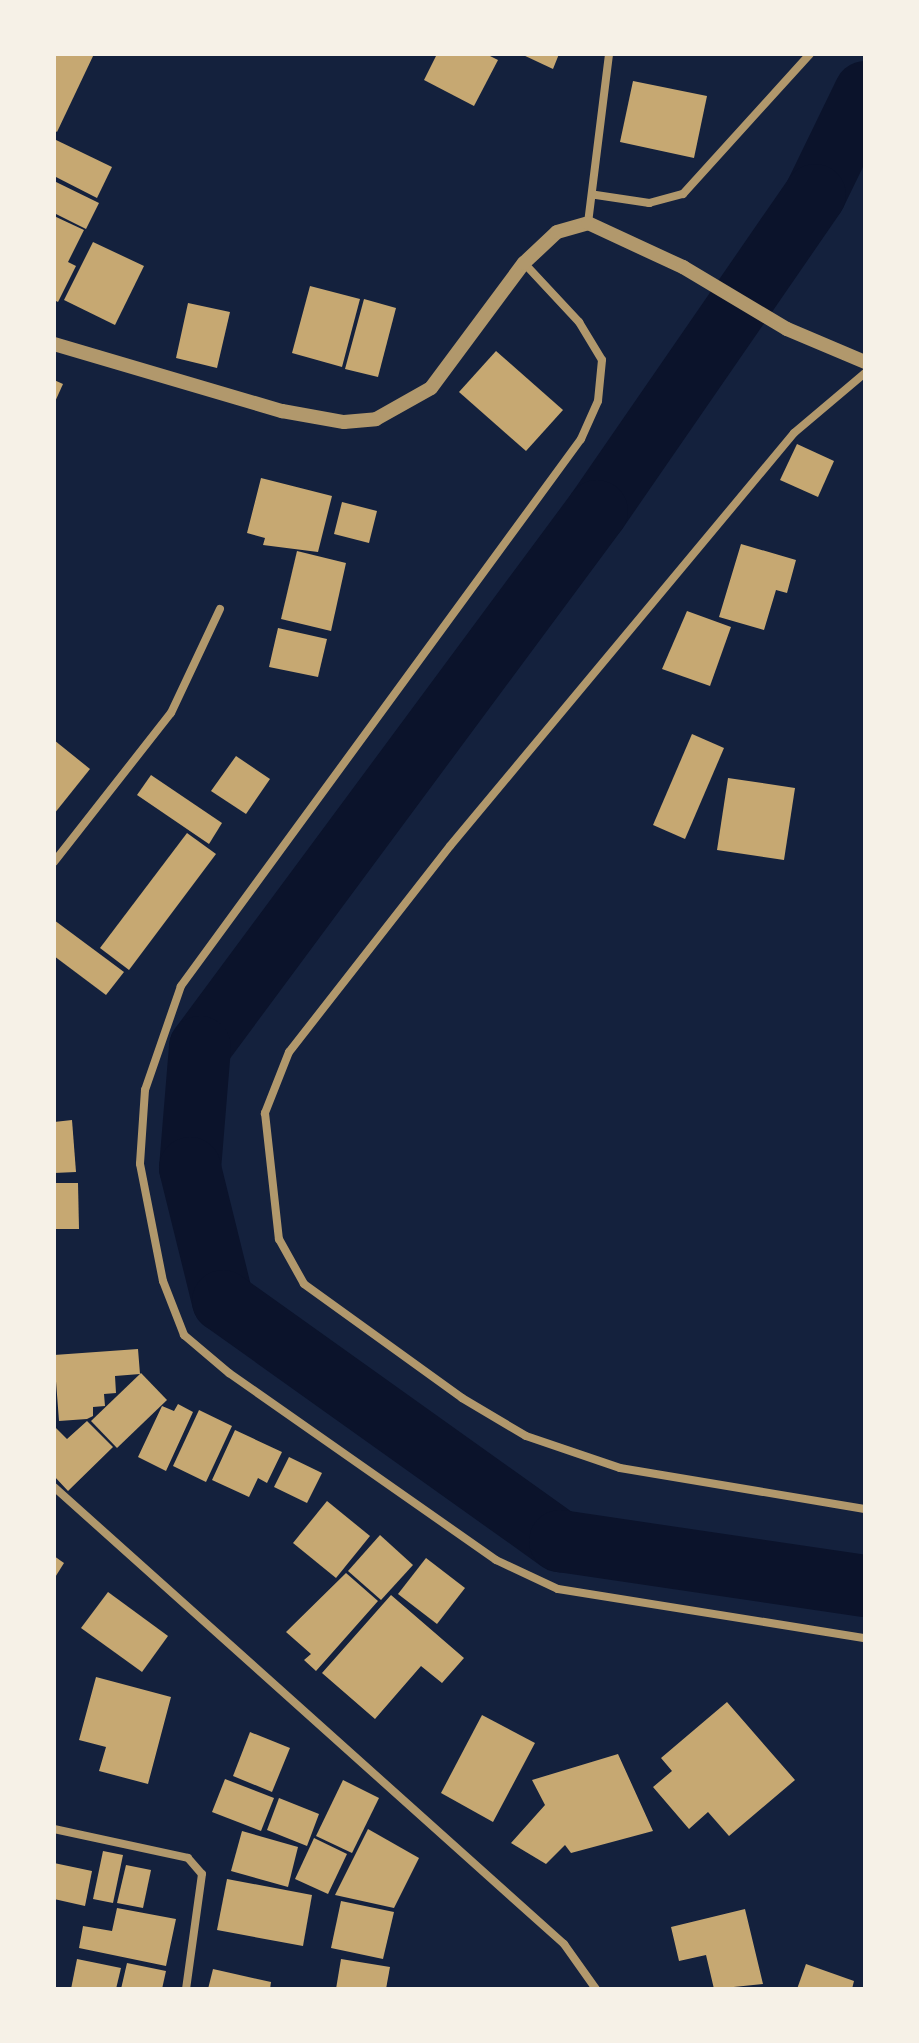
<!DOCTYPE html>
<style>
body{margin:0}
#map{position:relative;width:919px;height:2043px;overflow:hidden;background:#14213d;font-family:Figtree,sans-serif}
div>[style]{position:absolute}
.river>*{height:62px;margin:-31px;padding:0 31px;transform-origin:31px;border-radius:31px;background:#0b132b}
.building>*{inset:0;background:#c6a872}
.minor>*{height:8px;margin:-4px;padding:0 4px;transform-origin:4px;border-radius:4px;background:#b1986c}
.tertiary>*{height:14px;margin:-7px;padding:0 7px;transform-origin:7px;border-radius:7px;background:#b1986c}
span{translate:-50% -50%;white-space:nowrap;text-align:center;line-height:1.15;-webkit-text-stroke:8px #f6f1e7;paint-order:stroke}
.frame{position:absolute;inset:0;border:56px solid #f6f1e7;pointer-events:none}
</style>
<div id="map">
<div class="river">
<div style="left:865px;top:92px;width:114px;rotate:115.9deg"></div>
<div style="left:815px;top:195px;width:384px;rotate:124.6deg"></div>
<div style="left:597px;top:511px;width:667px;rotate:126.53deg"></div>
<div style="left:200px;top:1047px;width:121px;rotate:94.7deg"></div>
<div style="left:190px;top:1168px;width:137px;rotate:76.1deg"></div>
<div style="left:223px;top:1301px;width:414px;rotate:35.5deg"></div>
<div style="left:560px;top:1541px;width:308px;rotate:8.4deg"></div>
</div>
<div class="building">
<div style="clip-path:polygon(54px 54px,94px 54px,57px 132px,54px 130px)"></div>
<div style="clip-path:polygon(437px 54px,486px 54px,498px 60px,474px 106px,424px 80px)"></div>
<div style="clip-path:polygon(521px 54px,559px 54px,553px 69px)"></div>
<div style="clip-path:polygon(633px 81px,707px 96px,694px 158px,620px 142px)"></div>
<div style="clip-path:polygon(54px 139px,112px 167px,97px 198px,54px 176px)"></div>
<div style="clip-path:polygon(54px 181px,99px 203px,86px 229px,54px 213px)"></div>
<div style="clip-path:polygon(54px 216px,84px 230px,68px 262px,76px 266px,58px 302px,54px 300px)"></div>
<div style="clip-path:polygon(93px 242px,144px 266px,115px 325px,64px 300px)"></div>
<div style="clip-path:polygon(310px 286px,360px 299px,342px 367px,292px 353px)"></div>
<div style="clip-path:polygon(364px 299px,396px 308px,378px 377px,345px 369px)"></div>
<div style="clip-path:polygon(188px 303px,230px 312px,217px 368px,176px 358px)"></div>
<div style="clip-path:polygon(496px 351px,563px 410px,526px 451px,459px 392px)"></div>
<div style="clip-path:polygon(54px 380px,63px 384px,54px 404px)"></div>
<div style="clip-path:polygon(797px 444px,834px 461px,818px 497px,780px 480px)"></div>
<div style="clip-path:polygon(261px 478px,332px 496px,318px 552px,263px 545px,265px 538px,247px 533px)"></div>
<div style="clip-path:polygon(342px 502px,377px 511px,369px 543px,334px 534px)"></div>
<div style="clip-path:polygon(741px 544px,796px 560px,787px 593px,776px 590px,764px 630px,719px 617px)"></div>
<div style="clip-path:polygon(297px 551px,346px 563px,331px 631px,281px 619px)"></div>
<div style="clip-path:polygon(687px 611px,731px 627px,710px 686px,662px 669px)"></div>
<div style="clip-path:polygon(278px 628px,327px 639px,318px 677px,269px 667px)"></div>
<div style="clip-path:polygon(692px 734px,724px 748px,685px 839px,653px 825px)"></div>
<div style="clip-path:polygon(54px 740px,90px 769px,54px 814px)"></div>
<div style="clip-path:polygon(236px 756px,270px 779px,246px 814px,211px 791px)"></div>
<div style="clip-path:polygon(151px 775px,222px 823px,209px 844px,137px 795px)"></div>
<div style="clip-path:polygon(728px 778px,795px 788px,784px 860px,717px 850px)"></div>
<div style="clip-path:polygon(187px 833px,216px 854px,129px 970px,100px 948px)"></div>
<div style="clip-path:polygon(54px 920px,124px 972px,106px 995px,54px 956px)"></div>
<div style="clip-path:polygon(72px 1120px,76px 1172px,54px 1173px,54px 1122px)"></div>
<div style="clip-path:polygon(54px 1183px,78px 1183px,79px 1229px,54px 1229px)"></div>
<div style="clip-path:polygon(138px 1349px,140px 1374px,115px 1376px,116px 1393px,104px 1394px,105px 1406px,93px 1407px,93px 1416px,87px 1419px,59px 1421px,54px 1355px)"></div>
<div style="clip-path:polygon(141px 1373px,167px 1400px,117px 1448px,91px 1421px)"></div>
<div style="clip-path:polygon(178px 1404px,193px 1412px,166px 1471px,138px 1457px,162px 1406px,174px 1411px)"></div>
<div style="clip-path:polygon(199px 1410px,232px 1426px,206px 1482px,173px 1466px)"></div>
<div style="clip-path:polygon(87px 1421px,113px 1447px,68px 1491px,54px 1476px,54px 1426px,67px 1439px)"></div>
<div style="clip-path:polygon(235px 1430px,282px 1452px,267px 1483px,258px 1478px,249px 1497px,212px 1480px)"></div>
<div style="clip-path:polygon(289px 1457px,322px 1473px,307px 1503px,274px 1487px)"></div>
<div style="clip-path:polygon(327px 1501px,370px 1536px,336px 1578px,293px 1543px)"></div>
<div style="clip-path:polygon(380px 1535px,413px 1565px,381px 1600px,348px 1571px)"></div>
<div style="clip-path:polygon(54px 1556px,64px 1563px,54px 1579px)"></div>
<div style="clip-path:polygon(426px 1558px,465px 1588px,437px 1624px,398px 1594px)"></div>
<div style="clip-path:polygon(346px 1573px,378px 1601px,316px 1671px,304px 1660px,311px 1654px,286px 1632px)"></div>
<div style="clip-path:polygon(108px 1592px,168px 1636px,142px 1672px,81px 1628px)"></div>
<div style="clip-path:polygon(391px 1595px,464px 1658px,442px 1683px,421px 1666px,375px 1719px,322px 1673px)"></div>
<div style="clip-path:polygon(96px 1677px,171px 1697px,148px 1784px,99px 1771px,106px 1747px,79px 1740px)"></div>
<div style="clip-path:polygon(727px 1702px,795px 1780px,729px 1836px,708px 1812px,689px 1829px,653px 1787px,672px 1771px,661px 1758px)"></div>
<div style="clip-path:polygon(482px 1715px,535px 1743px,493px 1822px,441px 1793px)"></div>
<div style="clip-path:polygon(250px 1732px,290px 1748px,272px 1792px,233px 1776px)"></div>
<div style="clip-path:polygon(618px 1754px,653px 1831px,571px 1853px,565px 1845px,546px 1864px,511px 1843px,545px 1805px,532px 1780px)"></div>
<div style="clip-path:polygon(225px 1779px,274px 1798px,261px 1831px,212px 1812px)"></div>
<div style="clip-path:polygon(343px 1780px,379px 1798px,352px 1853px,316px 1836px)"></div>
<div style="clip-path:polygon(279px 1798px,319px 1814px,307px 1846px,267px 1830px)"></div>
<div style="clip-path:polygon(368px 1829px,419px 1858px,394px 1908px,335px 1895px)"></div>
<div style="clip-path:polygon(242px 1831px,298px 1847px,288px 1887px,231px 1871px)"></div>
<div style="clip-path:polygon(314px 1838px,347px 1854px,328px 1894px,295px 1879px)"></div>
<div style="clip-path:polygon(103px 1851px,123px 1855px,113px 1903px,93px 1899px)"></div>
<div style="clip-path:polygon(54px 1863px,92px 1871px,85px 1906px,54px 1899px)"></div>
<div style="clip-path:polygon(126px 1865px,151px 1870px,143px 1908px,117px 1903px)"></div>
<div style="clip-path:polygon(227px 1879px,312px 1895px,303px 1946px,217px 1930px)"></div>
<div style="clip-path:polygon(341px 1901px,394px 1912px,383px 1959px,331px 1948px)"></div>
<div style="clip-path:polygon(117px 1908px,176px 1919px,166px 1966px,79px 1948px,83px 1926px,112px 1931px)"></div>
<div style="clip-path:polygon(745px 1909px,763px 1984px,714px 1989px,706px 1955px,679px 1961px,671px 1927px)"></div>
<div style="clip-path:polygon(77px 1959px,121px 1968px,116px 1989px,71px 1989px)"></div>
<div style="clip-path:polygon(341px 1959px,390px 1967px,386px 1989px,336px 1989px)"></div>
<div style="clip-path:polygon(127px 1963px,166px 1971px,162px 1989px,121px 1989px)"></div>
<div style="clip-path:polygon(806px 1964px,854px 1981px,852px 1989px,797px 1989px)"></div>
<div style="clip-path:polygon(213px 1969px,271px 1982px,270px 1989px,208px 1989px)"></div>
</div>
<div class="minor">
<div style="left:596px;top:195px;width:54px;rotate:8.6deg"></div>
<div style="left:649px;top:203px;width:35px;rotate:-15deg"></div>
<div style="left:683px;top:194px;width:189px;rotate:-47.8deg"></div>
<div style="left:588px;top:223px;width:170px;rotate:-82.9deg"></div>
<div style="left:524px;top:263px;width:81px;rotate:47deg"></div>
<div style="left:579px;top:322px;width:44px;rotate:58.8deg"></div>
<div style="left:602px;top:360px;width:41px;rotate:95.6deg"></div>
<div style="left:598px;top:401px;width:42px;rotate:114.1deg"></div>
<div style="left:581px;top:439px;width:678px;rotate:126.18deg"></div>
<div style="left:181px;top:986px;width:110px;rotate:109.1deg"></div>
<div style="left:145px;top:1090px;width:74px;rotate:93.9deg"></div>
<div style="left:140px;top:1164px;width:119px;rotate:78.9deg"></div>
<div style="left:163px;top:1281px;width:58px;rotate:68.7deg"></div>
<div style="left:184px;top:1335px;width:59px;rotate:40.2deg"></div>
<div style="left:229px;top:1373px;width:326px;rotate:35deg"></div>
<div style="left:496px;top:1560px;width:68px;rotate:25.1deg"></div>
<div style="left:558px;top:1589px;width:311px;rotate:9.1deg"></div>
<div style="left:865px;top:373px;width:93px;rotate:139.8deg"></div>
<div style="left:794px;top:433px;width:537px;rotate:129.79deg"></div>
<div style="left:450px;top:846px;width:261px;rotate:128deg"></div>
<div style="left:289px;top:1052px;width:66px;rotate:111.5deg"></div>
<div style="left:265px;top:1113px;width:127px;rotate:83.7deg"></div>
<div style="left:279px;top:1239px;width:51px;rotate:60.9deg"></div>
<div style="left:304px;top:1284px;width:195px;rotate:35.8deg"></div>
<div style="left:462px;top:1398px;width:74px;rotate:30.7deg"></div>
<div style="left:526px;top:1436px;width:99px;rotate:18.8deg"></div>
<div style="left:620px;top:1468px;width:248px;rotate:9.5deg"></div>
<div style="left:54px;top:862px;width:189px;rotate:-51.9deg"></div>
<div style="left:171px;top:713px;width:115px;rotate:-64.8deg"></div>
<div style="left:54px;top:1487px;width:685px;rotate:41.86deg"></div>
<div style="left:564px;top:1944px;width:55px;rotate:54.6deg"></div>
<div style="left:54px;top:1829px;width:137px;rotate:12.2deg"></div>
<div style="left:188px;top:1858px;width:21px;rotate:49deg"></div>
<div style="left:202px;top:1874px;width:116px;rotate:97.9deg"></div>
</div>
<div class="tertiary">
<div style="left:54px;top:344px;width:238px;rotate:16.4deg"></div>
<div style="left:282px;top:411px;width:63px;rotate:10.1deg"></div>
<div style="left:344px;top:422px;width:32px;rotate:-5deg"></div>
<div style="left:376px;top:419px;width:63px;rotate:-29.4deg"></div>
<div style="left:431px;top:388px;width:156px;rotate:-53.4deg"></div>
<div style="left:524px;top:263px;width:45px;rotate:-43.2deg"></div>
<div style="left:557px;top:232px;width:32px;rotate:-16deg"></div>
<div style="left:588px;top:223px;width:105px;rotate:24.9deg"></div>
<div style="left:683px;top:267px;width:121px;rotate:30.8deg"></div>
<div style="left:787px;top:329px;width:85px;rotate:22.9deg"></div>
</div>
<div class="frame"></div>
</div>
